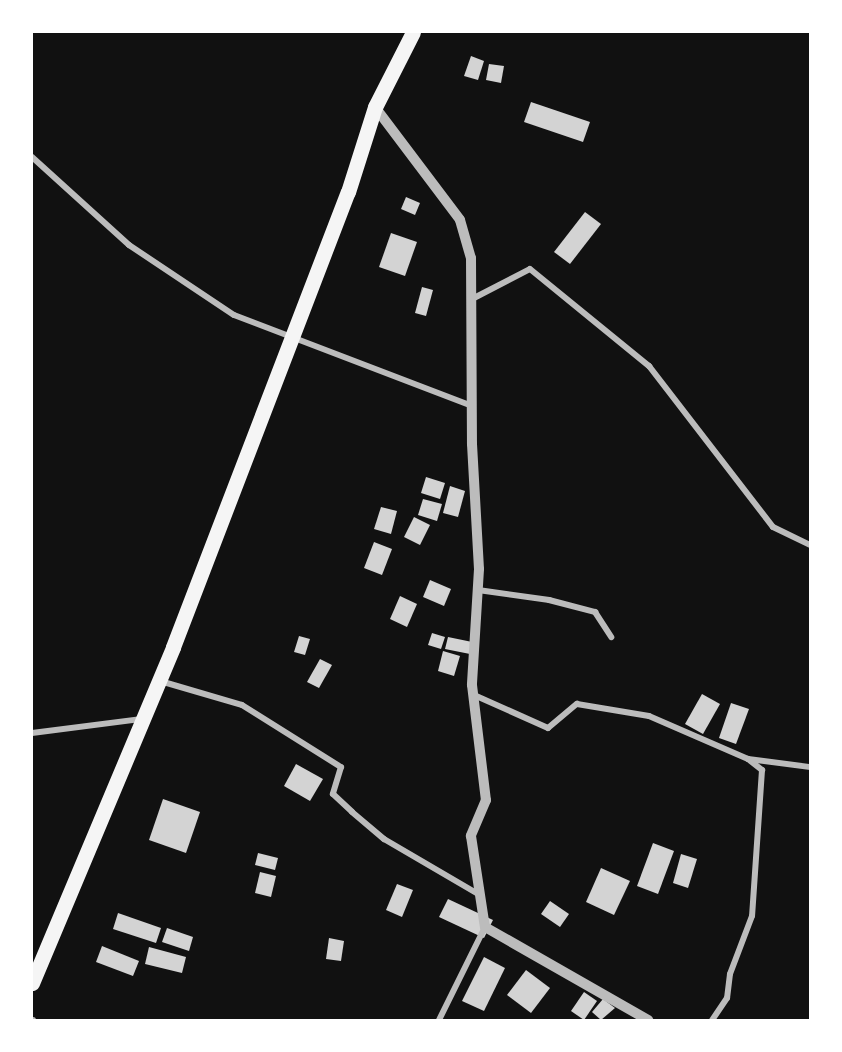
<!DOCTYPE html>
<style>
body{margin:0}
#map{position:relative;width:842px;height:1052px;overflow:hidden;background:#111;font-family:"Archivo Narrow",sans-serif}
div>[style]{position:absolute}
.building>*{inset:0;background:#d3d3d3}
.minor>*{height:6px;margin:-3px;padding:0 3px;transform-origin:3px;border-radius:3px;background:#bcbcbc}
.tertiary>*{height:10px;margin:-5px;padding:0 5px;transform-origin:5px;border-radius:5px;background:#bcbcbc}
.trunk>*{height:15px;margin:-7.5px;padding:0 7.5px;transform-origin:7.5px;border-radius:7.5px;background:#f5f5f5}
span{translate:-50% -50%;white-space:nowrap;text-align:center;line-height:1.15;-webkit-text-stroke:6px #fff;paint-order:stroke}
.frame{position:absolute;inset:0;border:33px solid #fff;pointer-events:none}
</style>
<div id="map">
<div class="building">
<div style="clip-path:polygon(471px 56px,484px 61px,478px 80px,464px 76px)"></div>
<div style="clip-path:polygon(489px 64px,504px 66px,501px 83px,486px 80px)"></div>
<div style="clip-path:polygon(531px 102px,590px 122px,583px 142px,524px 122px)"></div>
<div style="clip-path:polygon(406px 197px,420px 203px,415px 215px,401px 209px)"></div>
<div style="clip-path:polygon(585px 212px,601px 224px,570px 264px,554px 252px)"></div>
<div style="clip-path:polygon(391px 233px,417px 242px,405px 276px,379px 267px)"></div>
<div style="clip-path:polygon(422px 287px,433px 290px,426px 316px,415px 313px)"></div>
<div style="clip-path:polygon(426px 477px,445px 483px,440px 499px,421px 493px)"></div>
<div style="clip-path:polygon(450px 486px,465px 491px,458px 517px,443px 513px)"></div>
<div style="clip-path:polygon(423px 499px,442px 504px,437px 521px,418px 515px)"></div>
<div style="clip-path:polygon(381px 507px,397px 511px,391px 534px,374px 529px)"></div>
<div style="clip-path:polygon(414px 517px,430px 525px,420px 545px,404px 537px)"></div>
<div style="clip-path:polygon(374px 542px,392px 549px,382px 575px,364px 568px)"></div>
<div style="clip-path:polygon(430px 580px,451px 589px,444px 606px,423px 597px)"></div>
<div style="clip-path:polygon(400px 596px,417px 604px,407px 627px,390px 619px)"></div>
<div style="clip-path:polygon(432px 633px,445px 637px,441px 649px,428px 645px)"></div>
<div style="clip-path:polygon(299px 636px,310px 639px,305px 655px,294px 652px)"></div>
<div style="clip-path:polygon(448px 637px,477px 643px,475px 655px,445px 649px)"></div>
<div style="clip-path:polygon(443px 651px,460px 656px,454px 676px,438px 671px)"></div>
<div style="clip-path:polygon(320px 659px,332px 665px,319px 688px,307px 682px)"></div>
<div style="clip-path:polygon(702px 694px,720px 704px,703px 734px,685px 724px)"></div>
<div style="clip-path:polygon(731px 703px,749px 709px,736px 744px,719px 738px)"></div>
<div style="clip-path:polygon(296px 764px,323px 779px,310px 801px,284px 786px)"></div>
<div style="clip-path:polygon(163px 799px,200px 812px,186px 853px,149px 840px)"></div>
<div style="clip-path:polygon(653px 843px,674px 851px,658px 894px,637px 886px)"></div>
<div style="clip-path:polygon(258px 853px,278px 858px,275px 870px,255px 865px)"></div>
<div style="clip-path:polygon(681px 854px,697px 859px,688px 888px,673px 883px)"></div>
<div style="clip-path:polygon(601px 868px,630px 881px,614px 915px,586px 902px)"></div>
<div style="clip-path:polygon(260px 872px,276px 876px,271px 897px,255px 893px)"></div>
<div style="clip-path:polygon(397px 884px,413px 890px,402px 917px,386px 910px)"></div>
<div style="clip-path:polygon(448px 899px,493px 920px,484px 938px,439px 917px)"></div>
<div style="clip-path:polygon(550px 901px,569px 914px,560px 927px,541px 914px)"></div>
<div style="clip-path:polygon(118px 913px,161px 928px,156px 943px,113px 929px)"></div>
<div style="clip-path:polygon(167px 928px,193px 937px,189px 951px,162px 942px)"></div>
<div style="clip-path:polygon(329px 938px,344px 941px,341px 961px,326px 959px)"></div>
<div style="clip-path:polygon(102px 946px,139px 961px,133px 976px,96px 962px)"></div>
<div style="clip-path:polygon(149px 947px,186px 957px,182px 973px,145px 964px)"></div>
<div style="clip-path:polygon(484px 957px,505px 968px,484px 1011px,462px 1001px)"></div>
<div style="clip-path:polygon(526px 970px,550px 988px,531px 1013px,507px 995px)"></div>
<div style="clip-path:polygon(584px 992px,597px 1001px,584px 1020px,571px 1011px)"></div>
<div style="clip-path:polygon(603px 999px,615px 1008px,601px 1020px,592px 1012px)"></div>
</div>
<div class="minor">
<div style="left:32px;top:157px;width:131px;rotate:42.2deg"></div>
<div style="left:129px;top:245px;width:126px;rotate:33.7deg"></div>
<div style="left:234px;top:315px;width:255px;rotate:20.9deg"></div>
<div style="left:472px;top:299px;width:65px;rotate:-27.3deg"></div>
<div style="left:530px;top:269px;width:154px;rotate:39.2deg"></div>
<div style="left:649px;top:366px;width:203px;rotate:52.4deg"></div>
<div style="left:773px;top:527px;width:41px;rotate:25.9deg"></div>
<div style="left:478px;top:590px;width:72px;rotate:8deg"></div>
<div style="left:549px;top:600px;width:48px;rotate:14.6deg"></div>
<div style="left:595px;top:612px;width:30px;rotate:57deg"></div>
<div style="left:160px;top:681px;width:85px;rotate:16.3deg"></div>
<div style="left:242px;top:705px;width:117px;rotate:32.1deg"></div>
<div style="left:341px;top:767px;width:28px;rotate:107deg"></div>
<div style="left:333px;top:794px;width:26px;rotate:43deg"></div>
<div style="left:352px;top:812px;width:42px;rotate:40.2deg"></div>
<div style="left:384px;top:839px;width:111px;rotate:30.3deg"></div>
<div style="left:474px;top:695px;width:81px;rotate:24deg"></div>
<div style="left:548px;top:728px;width:38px;rotate:-40deg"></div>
<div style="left:577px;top:704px;width:73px;rotate:9.5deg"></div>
<div style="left:649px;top:716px;width:108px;rotate:23.5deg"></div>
<div style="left:748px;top:759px;width:18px;rotate:38deg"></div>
<div style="left:762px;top:770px;width:146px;rotate:93.9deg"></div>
<div style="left:752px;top:916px;width:62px;rotate:110.8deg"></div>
<div style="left:730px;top:974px;width:24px;rotate:97deg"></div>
<div style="left:727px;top:998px;width:27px;rotate:124deg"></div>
<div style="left:32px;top:733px;width:111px;rotate:-7.3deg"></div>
<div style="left:748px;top:759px;width:63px;rotate:7.4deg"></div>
<div style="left:32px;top:1020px;width:1px"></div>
<div style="left:439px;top:1020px;width:104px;rotate:-63.7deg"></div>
</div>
<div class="tertiary">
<div style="left:375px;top:107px;width:141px;rotate:53deg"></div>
<div style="left:460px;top:220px;width:40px;rotate:74deg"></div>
<div style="left:471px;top:258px;width:186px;rotate:89.7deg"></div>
<div style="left:472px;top:444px;width:125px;rotate:86.8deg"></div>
<div style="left:479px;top:569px;width:116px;rotate:93.5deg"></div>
<div style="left:472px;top:685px;width:116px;rotate:83.1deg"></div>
<div style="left:486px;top:800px;width:39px;rotate:113deg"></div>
<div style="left:471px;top:836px;width:92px;rotate:81.3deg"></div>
<div style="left:485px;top:927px;width:188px;rotate:29.7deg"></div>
</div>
<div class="trunk">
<div style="left:32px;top:983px;width:364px;rotate:-67.2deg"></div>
<div style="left:173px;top:647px;width:487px;rotate:-69deg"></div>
<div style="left:348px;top:192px;width:89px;rotate:-72.4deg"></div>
<div style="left:375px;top:107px;width:84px;rotate:-63.1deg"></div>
</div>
<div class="frame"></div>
</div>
